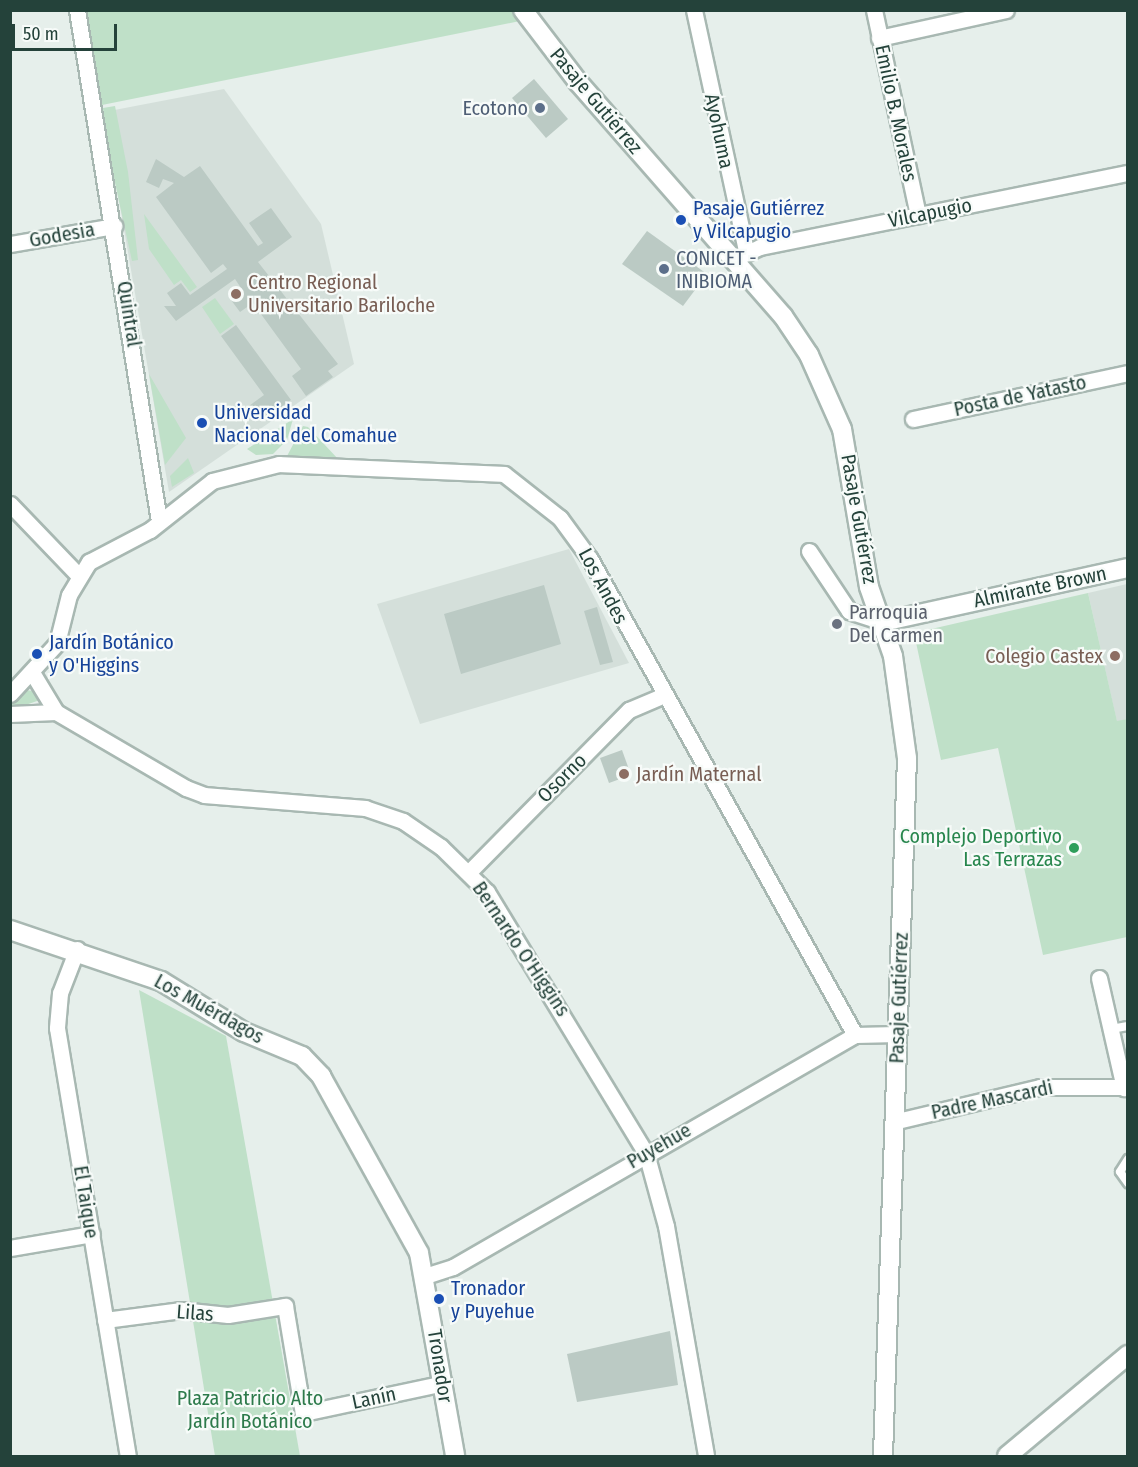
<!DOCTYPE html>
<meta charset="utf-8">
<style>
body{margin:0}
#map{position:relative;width:1138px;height:1467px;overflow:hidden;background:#e6efeb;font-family:"Fira Sans Condensed",sans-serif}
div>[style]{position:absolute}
.built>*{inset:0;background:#d4dfda}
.green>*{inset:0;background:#bfe0c8}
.building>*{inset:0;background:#bbcac4}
.roads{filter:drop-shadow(2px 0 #a8b8b2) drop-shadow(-2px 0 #a8b8b2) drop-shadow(0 2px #a8b8b2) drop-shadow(0 -2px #a8b8b2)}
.lane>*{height:8px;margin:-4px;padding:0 4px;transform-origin:4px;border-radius:4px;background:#fff}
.street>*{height:15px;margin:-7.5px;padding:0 7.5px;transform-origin:7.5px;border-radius:7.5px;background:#fff}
.secondary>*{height:18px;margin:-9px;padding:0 9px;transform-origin:9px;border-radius:9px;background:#fff}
.dots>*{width:16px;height:16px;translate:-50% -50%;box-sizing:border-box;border:3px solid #f7fbf9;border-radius:50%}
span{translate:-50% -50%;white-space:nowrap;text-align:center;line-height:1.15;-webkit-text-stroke:4.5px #f7fbf9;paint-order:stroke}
.street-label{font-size:20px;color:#24423a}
.service-label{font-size:20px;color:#4e5e75}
.right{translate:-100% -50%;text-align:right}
.left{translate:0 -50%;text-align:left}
.transit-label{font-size:20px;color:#164399}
.education-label{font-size:20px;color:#785e54}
.worship-label{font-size:20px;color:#5b616d}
.leisure-label{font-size:20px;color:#27864d}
.park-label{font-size:20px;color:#2d7a4b}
.frame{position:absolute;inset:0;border:12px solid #24423a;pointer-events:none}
.scale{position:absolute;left:12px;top:24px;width:105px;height:27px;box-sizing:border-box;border:3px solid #24423a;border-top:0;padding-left:8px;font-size:18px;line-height:21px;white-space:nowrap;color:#24423a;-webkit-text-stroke:4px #f7fbf9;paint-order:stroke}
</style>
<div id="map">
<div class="built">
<div style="clip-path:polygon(224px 89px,321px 224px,354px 364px,169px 492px,104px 112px)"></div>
<div style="clip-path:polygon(569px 549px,629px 663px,420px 724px,377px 604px)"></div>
<div style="clip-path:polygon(1127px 584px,1127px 719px,1117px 722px,1088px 593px)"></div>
</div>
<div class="green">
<div style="clip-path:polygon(513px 10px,520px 21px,102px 105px,86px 11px)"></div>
<div style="clip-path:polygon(115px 106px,128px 172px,138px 260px,132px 261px,105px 137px,103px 108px)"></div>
<div style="clip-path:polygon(144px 214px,197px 287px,190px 292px,181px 280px,174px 285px,149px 249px)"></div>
<div style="clip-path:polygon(215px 298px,234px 324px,220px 334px,202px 307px)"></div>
<div style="clip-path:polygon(149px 374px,186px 438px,165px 465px)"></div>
<div style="clip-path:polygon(293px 419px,287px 440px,273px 454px,256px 455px,247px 449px)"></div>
<div style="clip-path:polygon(303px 426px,308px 427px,339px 460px,287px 456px)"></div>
<div style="clip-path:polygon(188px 458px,194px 473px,172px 487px,170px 476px)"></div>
<div style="clip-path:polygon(1088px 593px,1117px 721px,1127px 719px,1127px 937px,1043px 955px,998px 748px,941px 760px,914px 633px)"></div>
<div style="clip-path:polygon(24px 690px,35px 691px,40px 700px,11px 710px,10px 698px)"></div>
<div style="clip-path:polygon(139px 990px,226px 1036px,300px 1456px,215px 1456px)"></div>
</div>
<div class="building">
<div style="clip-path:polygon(534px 79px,568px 119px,546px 138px,512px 98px)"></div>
<div style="clip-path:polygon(156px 159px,184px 177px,200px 166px,258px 246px,263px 243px,249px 223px,271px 208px,292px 237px,258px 262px,338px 364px,328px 371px,333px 377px,306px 396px,292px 376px,301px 369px,253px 303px,240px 312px,231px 300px,243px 291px,235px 279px,176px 321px,164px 306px,176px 306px,167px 293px,181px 283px,190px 295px,227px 269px,223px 264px,211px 273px,156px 197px,174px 183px,163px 179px,159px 188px,146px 182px)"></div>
<div style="clip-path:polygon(647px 231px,707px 274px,683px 306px,622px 264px)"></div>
<div style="clip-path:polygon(236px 325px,291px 400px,260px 422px,249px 406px,264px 395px,221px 336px)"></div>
<div style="clip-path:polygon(544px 585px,561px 644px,461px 674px,444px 614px)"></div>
<div style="clip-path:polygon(597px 607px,613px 662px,600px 665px,584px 611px)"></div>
<div style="clip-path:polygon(622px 750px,631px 775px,609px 783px,600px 758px)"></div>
<div style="clip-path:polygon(670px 1331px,678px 1385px,577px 1402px,567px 1354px)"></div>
</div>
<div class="roads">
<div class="lane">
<div style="left:1111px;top:1029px;width:17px;rotate:-10deg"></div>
<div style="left:1128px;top:1159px;width:15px;rotate:122deg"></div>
<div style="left:1120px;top:1172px;width:14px;rotate:54deg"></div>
</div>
<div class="street">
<div style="left:77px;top:10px;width:518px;rotate:80.88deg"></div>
<div style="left:694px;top:10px;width:247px;rotate:77.8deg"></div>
<div style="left:874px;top:10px;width:210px;rotate:77.9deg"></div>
<div style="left:879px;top:38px;width:130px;rotate:-12.4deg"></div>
<div style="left:10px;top:244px;width:106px;rotate:-9.8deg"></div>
<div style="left:734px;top:259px;width:29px;rotate:-25deg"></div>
<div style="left:760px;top:247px;width:375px;rotate:-11.4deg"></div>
<div style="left:913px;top:419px;width:220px;rotate:-12.1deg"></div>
<div style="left:10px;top:504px;width:98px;rotate:46.2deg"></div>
<div style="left:809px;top:551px;width:72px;rotate:56.3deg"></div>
<div style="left:849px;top:611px;width:35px;rotate:18deg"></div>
<div style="left:33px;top:674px;width:44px;rotate:58.8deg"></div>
<div style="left:56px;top:712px;width:151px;rotate:30.3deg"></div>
<div style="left:186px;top:788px;width:19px;rotate:21deg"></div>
<div style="left:204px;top:795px;width:162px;rotate:4.6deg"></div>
<div style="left:365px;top:808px;width:40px;rotate:18.9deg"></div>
<div style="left:403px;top:821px;width:46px;rotate:34.4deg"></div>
<div style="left:441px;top:847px;width:64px;rotate:44.4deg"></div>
<div style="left:487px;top:892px;width:306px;rotate:58.7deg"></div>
<div style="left:646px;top:1153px;width:76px;rotate:74.7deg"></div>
<div style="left:666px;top:1226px;width:233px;rotate:80.1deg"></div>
<div style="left:10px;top:694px;width:69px;rotate:-47.3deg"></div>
<div style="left:57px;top:643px;width:49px;rotate:-76deg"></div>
<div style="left:69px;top:595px;width:39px;rotate:-59deg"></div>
<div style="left:89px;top:562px;width:69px;rotate:-27.7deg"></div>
<div style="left:150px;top:530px;width:79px;rotate:-38.3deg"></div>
<div style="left:212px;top:481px;width:69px;rotate:-14.2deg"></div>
<div style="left:279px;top:464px;width:225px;rotate:2.5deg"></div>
<div style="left:504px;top:474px;width:71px;rotate:38.2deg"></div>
<div style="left:560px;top:518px;width:51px;rotate:53.8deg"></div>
<div style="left:590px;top:559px;width:545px;rotate:60.89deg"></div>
<div style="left:10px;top:714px;width:46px;rotate:-2.5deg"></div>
<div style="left:469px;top:872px;width:228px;rotate:-45.4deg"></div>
<div style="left:629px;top:710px;width:38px;rotate:-23deg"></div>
<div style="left:77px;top:949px;width:47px;rotate:111.1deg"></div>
<div style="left:60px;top:993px;width:35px;rotate:95deg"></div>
<div style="left:57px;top:1028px;width:434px;rotate:80.6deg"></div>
<div style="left:1099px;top:978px;width:113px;rotate:77.2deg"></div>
<div style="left:893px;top:1122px;width:151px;rotate:-13.4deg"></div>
<div style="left:1040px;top:1087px;width:88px"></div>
<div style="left:10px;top:1248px;width:83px;rotate:-9.7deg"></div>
<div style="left:425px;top:1276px;width:29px;rotate:-18deg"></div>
<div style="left:453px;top:1267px;width:464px;rotate:-30deg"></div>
<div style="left:855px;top:1035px;width:42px;rotate:-1.4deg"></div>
<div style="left:105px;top:1320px;width:77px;rotate:-7.5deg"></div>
<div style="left:181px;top:1310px;width:47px;rotate:6.1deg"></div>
<div style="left:228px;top:1315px;width:58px;rotate:-9deg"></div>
<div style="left:285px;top:1306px;width:109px;rotate:80.5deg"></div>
<div style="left:303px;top:1413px;width:144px;rotate:-12deg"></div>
</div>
<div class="secondary">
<div style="left:523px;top:10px;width:91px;rotate:52.6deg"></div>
<div style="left:578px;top:82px;width:311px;rotate:48.8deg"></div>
<div style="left:783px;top:316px;width:47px;rotate:56.3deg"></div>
<div style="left:809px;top:355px;width:81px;rotate:66deg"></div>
<div style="left:842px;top:429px;width:160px;rotate:80.3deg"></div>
<div style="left:869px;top:587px;width:73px;rotate:70.8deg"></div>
<div style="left:893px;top:656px;width:103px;rotate:82.2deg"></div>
<div style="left:907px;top:758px;width:698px;rotate:91.97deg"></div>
<div style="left:882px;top:622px;width:252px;rotate:-12.4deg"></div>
<div style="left:10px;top:930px;width:159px;rotate:18.7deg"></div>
<div style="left:161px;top:981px;width:97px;rotate:31.6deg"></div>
<div style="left:244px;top:1032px;width:63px;rotate:22.5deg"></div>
<div style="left:302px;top:1056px;width:28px;rotate:46deg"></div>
<div style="left:321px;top:1076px;width:202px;rotate:61deg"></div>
<div style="left:419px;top:1253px;width:206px;rotate:79.9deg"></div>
<div style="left:1007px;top:1456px;width:158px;rotate:-39.9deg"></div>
</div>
</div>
<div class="dots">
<div style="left:540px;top:108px;background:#5c6f8a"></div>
<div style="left:681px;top:220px;background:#1a4fb4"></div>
<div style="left:664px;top:269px;background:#5c6f8a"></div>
<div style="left:236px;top:294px;background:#8d6e63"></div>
<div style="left:202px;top:423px;background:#1a4fb4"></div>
<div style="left:837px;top:624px;background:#6b7280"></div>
<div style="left:37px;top:654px;background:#1a4fb4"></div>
<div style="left:1115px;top:656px;background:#8d6e63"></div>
<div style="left:624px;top:774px;background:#8d6e63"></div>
<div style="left:1074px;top:848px;background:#2e9e5b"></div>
<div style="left:439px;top:1299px;background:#1a4fb4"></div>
</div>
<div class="street-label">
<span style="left:596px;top:101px;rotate:50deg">Pasaje Gutiérrez</span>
<span style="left:896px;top:113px;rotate:78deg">Emilio B. Morales</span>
<span style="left:719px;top:131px;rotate:78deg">Ayohuma</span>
<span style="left:930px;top:213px;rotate:-11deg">Vilcapugio</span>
<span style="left:62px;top:235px;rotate:-10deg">Godesia</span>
<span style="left:129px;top:314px;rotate:81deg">Quintral</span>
<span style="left:1020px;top:396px;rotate:-12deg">Posta de Yatasto</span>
<span style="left:859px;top:519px;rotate:80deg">Pasaje Gutiérrez</span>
<span style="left:603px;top:586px;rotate:62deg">Los Andes</span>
<span style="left:1040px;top:587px;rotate:-12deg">Almirante Brown</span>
<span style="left:562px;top:778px;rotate:-45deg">Osorno</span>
<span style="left:521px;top:949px;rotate:56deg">Bernardo O'Higgins</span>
<span style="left:899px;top:998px;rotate:-88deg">Pasaje Gutiérrez</span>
<span style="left:209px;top:1009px;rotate:29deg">Los Muérdagos</span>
<span style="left:992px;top:1100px;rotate:-12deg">Padre Mascardi</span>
<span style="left:659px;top:1146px;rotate:-30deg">Puyehue</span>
<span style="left:86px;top:1202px;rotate:81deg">El Taique</span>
<span style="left:195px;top:1313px;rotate:4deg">Lilas</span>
<span style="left:440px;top:1366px;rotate:81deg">Tronador</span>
<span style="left:374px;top:1398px;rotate:-12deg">Lanín</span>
</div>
<div class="service-label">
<span class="right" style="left:528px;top:108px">Ecotono</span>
<span class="left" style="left:676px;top:270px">CONICET -<br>INIBIOMA</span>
</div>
<div class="transit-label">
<span class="left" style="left:693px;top:220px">Pasaje Gutiérrez<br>y Vilcapugio</span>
<span class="left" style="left:214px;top:424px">Universidad<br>Nacional del Comahue</span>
<span class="left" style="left:49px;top:654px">Jardín Botánico<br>y O'Higgins</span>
<span class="left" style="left:451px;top:1300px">Tronador<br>y Puyehue</span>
</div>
<div class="education-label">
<span class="left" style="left:248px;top:294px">Centro Regional<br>Universitario Bariloche</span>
<span class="right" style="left:1103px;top:656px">Colegio Castex</span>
<span class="left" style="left:636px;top:774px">Jardín Maternal</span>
</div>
<div class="worship-label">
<span class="left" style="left:849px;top:624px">Parroquia<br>Del Carmen</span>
</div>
<div class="leisure-label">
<span class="right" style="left:1062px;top:848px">Complejo Deportivo<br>Las Terrazas</span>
</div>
<div class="park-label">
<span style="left:250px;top:1410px">Plaza Patricio Alto<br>Jardín Botánico</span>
</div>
<div class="frame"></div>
<div class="scale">50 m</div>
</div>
